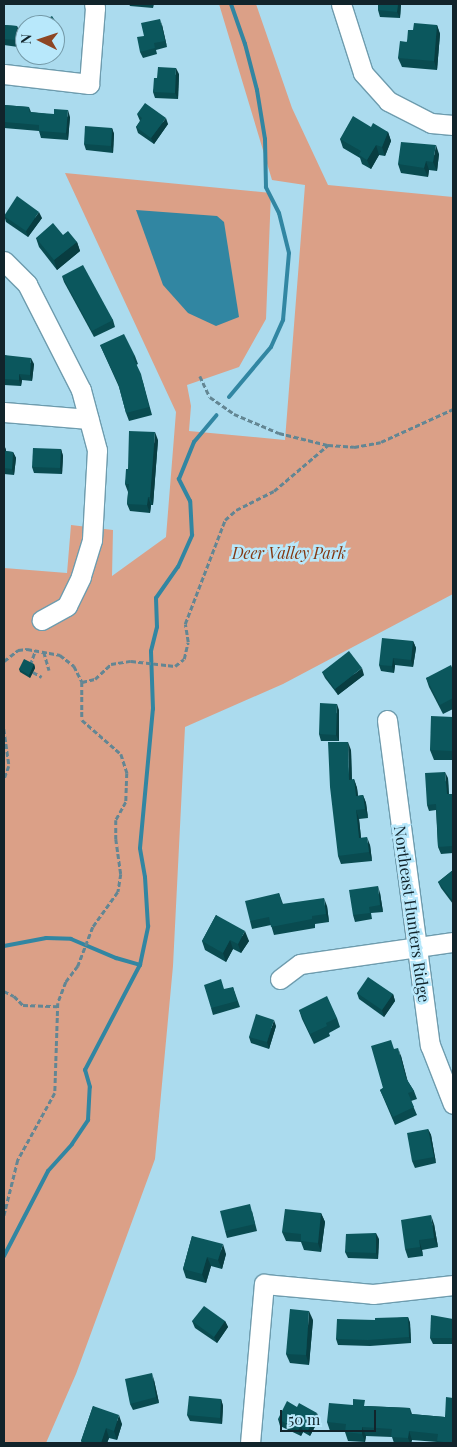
<!DOCTYPE html>
<style>
body{margin:0}
#map{position:relative;width:457px;height:1447px;overflow:hidden;background:#abdbee;font-family:"Playfair Display",serif}
div>[style]{position:absolute}
.green>*{inset:0;background:#dba087}
.water>*{inset:0;background:#3186a2}
.stream>*{height:4px;margin:-2px;padding:0 2px;transform-origin:2px;border-radius:2px;background:#3186a2}
.path>*{height:2.5px;margin-top:-1.25px;transform-origin:0;background:repeating-linear-gradient(90deg,#638693 0 5px,transparent 0 7.5px)}
.roads{filter:drop-shadow(1px 0 #6e9cae) drop-shadow(-1px 0 #6e9cae) drop-shadow(0 1px #6e9cae) drop-shadow(0 -1px #6e9cae)}
.minor>*{height:19px;margin:-9.5px;padding:0 9.5px;transform-origin:9.5px;border-radius:9.5px;background:#fff}
.wall>*{inset:0;background:#094b50}
.shaded-wall>*{inset:0;background:#083d41}
.building>*{inset:0;background:#0b575d}
span{translate:-50% -50%;white-space:nowrap;text-align:center;line-height:1.15;-webkit-text-stroke:5px #b8e8fb;paint-order:stroke}
.park-label{font-size:16px;color:#833812;font-style:italic}
.street-label{font-size:16px;color:#11242b}
.frame{position:absolute;inset:0;border:5px solid #11242b;pointer-events:none}
.north{position:absolute;left:15px;top:15px;width:50px;height:50px;box-sizing:border-box;background:#b8e8fb;border:1px solid #759aa8;border-radius:50%;rotate:274deg;font-size:14px;font-weight:700;line-height:20px;text-align:center;color:#11242b}
.north::after{content:'';display:block;margin:auto;width:18px;height:22px;background:#8d4624;clip-path:polygon(50% 0,100% 100%,50% 72%,0 100%)}
.scale{position:absolute;left:280px;top:1410px;width:96px;height:22px;box-sizing:border-box;border:2px solid #11242b;border-top:0;padding-left:6px;font-size:15px;line-height:18px;white-space:nowrap;color:#11242b;-webkit-text-stroke:4px #b8e8fb;paint-order:stroke}
</style>
<div id="map">
<div class="green">
<div style="clip-path:polygon(219px 4px,256px 4px,292px 108px,328px 185px,453px 197px,453px 594px,283px 684px,185px 727px,173px 966px,155px 1159px,76px 1374px,46px 1443px,4px 1443px,4px 568px,67px 573px,71px 525px,113px 530px,112px 576px,166px 537px,176px 412px,65px 173px,271px 193px,266px 319px,239px 367px,187px 385px,191px 406px,189px 431px,285px 440px,305px 185px,272px 180px)"></div>
</div>
<div class="water">
<div style="clip-path:polygon(136px 210px,217px 216px,224px 222px,239px 317px,216px 326px,188px 313px,163px 285px)"></div>
</div>
<div class="stream">
<div style="left:229px;top:397px;width:65px;rotate:-50deg"></div>
<div style="left:271px;top:347px;width:30px;rotate:-66deg"></div>
<div style="left:283px;top:320px;width:67px;rotate:-84.9deg"></div>
<div style="left:289px;top:253px;width:41px;rotate:-104deg"></div>
<div style="left:279px;top:213px;width:29px;rotate:-117deg"></div>
<div style="left:266px;top:187px;width:48px;rotate:-91.2deg"></div>
<div style="left:265px;top:139px;width:50px;rotate:-99.3deg"></div>
<div style="left:257px;top:90px;width:48px;rotate:-104.6deg"></div>
<div style="left:245px;top:44px;width:42px;rotate:-109.3deg"></div>
<div style="left:4px;top:946px;width:43px;rotate:-10.8deg"></div>
<div style="left:46px;top:938px;width:25px;rotate:2deg"></div>
<div style="left:71px;top:939px;width:49px;rotate:22.9deg"></div>
<div style="left:116px;top:958px;width:25px;rotate:16deg"></div>
<div style="left:4px;top:1256px;width:96px;rotate:-62.6deg"></div>
<div style="left:48px;top:1171px;width:36px;rotate:-48deg"></div>
<div style="left:72px;top:1144px;width:29px;rotate:-56deg"></div>
<div style="left:88px;top:1120px;width:33px;rotate:-87deg"></div>
<div style="left:90px;top:1087px;width:18px;rotate:-106deg"></div>
<div style="left:85px;top:1070px;width:119px;rotate:-62.4deg"></div>
<div style="left:140px;top:965px;width:40px;rotate:-78deg"></div>
<div style="left:148px;top:926px;width:49px;rotate:-93.5deg"></div>
<div style="left:145px;top:877px;width:29px;rotate:-100deg"></div>
<div style="left:140px;top:848px;width:140px;rotate:-84.7deg"></div>
<div style="left:153px;top:709px;width:58px;rotate:-92deg"></div>
<div style="left:151px;top:651px;width:25px;rotate:-76deg"></div>
<div style="left:157px;top:627px;width:29px;rotate:-92deg"></div>
<div style="left:156px;top:598px;width:38px;rotate:-55deg"></div>
<div style="left:178px;top:567px;width:35px;rotate:-66deg"></div>
<div style="left:192px;top:535px;width:34px;rotate:-93deg"></div>
<div style="left:190px;top:501px;width:25px;rotate:-117deg"></div>
<div style="left:179px;top:479px;width:40px;rotate:-68deg"></div>
<div style="left:194px;top:442px;width:35px;rotate:-50deg"></div>
</div>
<div class="path">
<div style="left:200px;top:376px;width:23px;rotate:65deg"></div>
<div style="left:210px;top:397px;width:29px;rotate:35deg"></div>
<div style="left:234px;top:414px;width:49px;rotate:22.9deg"></div>
<div style="left:279px;top:433px;width:50px;rotate:13.8deg"></div>
<div style="left:328px;top:445px;width:26px;rotate:4deg"></div>
<div style="left:354px;top:447px;width:27px;rotate:-10deg"></div>
<div style="left:381px;top:442px;width:79px;rotate:-24.6deg"></div>
<div style="left:44px;top:652px;width:19px;rotate:74deg"></div>
<div style="left:4px;top:661px;width:18px;rotate:-38deg"></div>
<div style="left:18px;top:650px;width:9px;rotate:-6deg"></div>
<div style="left:27px;top:649px;width:34px;rotate:10deg"></div>
<div style="left:60px;top:655px;width:18px;rotate:38deg"></div>
<div style="left:74px;top:666px;width:18px;rotate:63deg"></div>
<div style="left:82px;top:682px;width:38px;rotate:90deg"></div>
<div style="left:82px;top:720px;width:52px;rotate:41.1deg"></div>
<div style="left:121px;top:754px;width:20px;rotate:72deg"></div>
<div style="left:127px;top:773px;width:29px;rotate:92deg"></div>
<div style="left:126px;top:802px;width:21px;rotate:119deg"></div>
<div style="left:116px;top:820px;width:19px;rotate:90deg"></div>
<div style="left:116px;top:839px;width:35px;rotate:82deg"></div>
<div style="left:121px;top:874px;width:18px;rotate:99deg"></div>
<div style="left:118px;top:892px;width:43px;rotate:125.5deg"></div>
<div style="left:93px;top:927px;width:42px;rotate:111deg"></div>
<div style="left:78px;top:966px;width:20px;rotate:127deg"></div>
<div style="left:66px;top:982px;width:22px;rotate:111deg"></div>
<div style="left:58px;top:1003px;width:90px;rotate:91.9deg"></div>
<div style="left:55px;top:1093px;width:77px;rotate:118.9deg"></div>
<div style="left:18px;top:1160px;width:58px;rotate:104deg"></div>
<div style="left:30px;top:665px;width:15px;rotate:-70deg"></div>
<div style="left:33px;top:672px;width:10px;rotate:29deg"></div>
<div style="left:82px;top:682px;width:13px;rotate:-13deg"></div>
<div style="left:95px;top:679px;width:22px;rotate:-43deg"></div>
<div style="left:111px;top:664px;width:20px;rotate:-9deg"></div>
<div style="left:131px;top:661px;width:44px;rotate:6.5deg"></div>
<div style="left:175px;top:666px;width:11px;rotate:-38deg"></div>
<div style="left:184px;top:659px;width:17px;rotate:-77deg"></div>
<div style="left:188px;top:642px;width:18px;rotate:-99deg"></div>
<div style="left:185px;top:624px;width:111px;rotate:-69deg"></div>
<div style="left:225px;top:520px;width:15px;rotate:-42deg"></div>
<div style="left:236px;top:510px;width:42px;rotate:-26.6deg"></div>
<div style="left:274px;top:491px;width:71px;rotate:-40.4deg"></div>
<div style="left:4px;top:729px;width:37px;rotate:82deg"></div>
<div style="left:9px;top:766px;width:15px;rotate:110deg"></div>
<div style="left:4px;top:991px;width:11px;rotate:27deg"></div>
<div style="left:14px;top:996px;width:13px;rotate:45deg"></div>
<div style="left:23px;top:1005px;width:34px;rotate:2deg"></div>
</div>
<div class="roads">
<div class="minor">
<div style="left:341px;top:4px;width:72px;rotate:72.3deg"></div>
<div style="left:363px;top:73px;width:38px;rotate:48deg"></div>
<div style="left:388px;top:101px;width:48px;rotate:27.1deg"></div>
<div style="left:431px;top:123px;width:22px;rotate:5deg"></div>
<div style="left:4px;top:74px;width:86px;rotate:6.7deg"></div>
<div style="left:89px;top:84px;width:76px;rotate:-85.5deg"></div>
<div style="left:95px;top:8px;width:4px;rotate:-104deg"></div>
<div style="left:4px;top:261px;width:33px;rotate:45deg"></div>
<div style="left:27px;top:284px;width:119px;rotate:63deg"></div>
<div style="left:81px;top:390px;width:62px;rotate:75.1deg"></div>
<div style="left:97px;top:450px;width:90px;rotate:93.2deg"></div>
<div style="left:92px;top:540px;width:39px;rotate:107deg"></div>
<div style="left:81px;top:577px;width:32px;rotate:116deg"></div>
<div style="left:67px;top:606px;width:29px;rotate:151deg"></div>
<div style="left:4px;top:412px;width:85px;rotate:4.7deg"></div>
<div style="left:387px;top:720px;width:328px;rotate:82.5deg"></div>
<div style="left:430px;top:1045px;width:63px;rotate:68.7deg"></div>
<div style="left:280px;top:979px;width:25px;rotate:-37deg"></div>
<div style="left:300px;top:964px;width:155px;rotate:-8.2deg"></div>
<div style="left:250px;top:1443px;width:160px;rotate:-85deg"></div>
<div style="left:264px;top:1284px;width:109px;rotate:5.2deg"></div>
<div style="left:373px;top:1294px;width:81px;rotate:-6.4deg"></div>
</div>
</div>
<div class="wall">
<div style="clip-path:polygon(129px 4px,154px 4px,153px 8px,130px 6px)"></div>
<div style="clip-path:polygon(378px 4px,401px 4px,400px 18px,380px 17px,378px 10px)"></div>
<div style="clip-path:polygon(4px 25px,17px 26px,19px 32px,18px 47px,4px 45px)"></div>
<div style="clip-path:polygon(55px 25px,61px 30px,63px 37px,55px 42px)"></div>
<div style="clip-path:polygon(162px 25px,167px 47px,156px 50px,157px 54px,143px 58px,140px 52px,144px 36px)"></div>
<div style="clip-path:polygon(437px 25px,440px 34px,437px 70px,402px 67px,398px 58px,413px 30px)"></div>
<div style="clip-path:polygon(179px 74px,178px 99px,155px 98px,153px 92px,157px 78px)"></div>
<div style="clip-path:polygon(4px 105px,29px 107px,31px 112px,70px 117px,68px 140px,41px 138px,39px 131px,4px 128px)"></div>
<div style="clip-path:polygon(137px 114px,168px 124px,154px 144px,138px 133px,136px 127px,140px 121px)"></div>
<div style="clip-path:polygon(371px 127px,388px 132px,391px 141px,385px 156px,379px 155px,371px 169px,362px 164px,360px 158px,343px 148px,340px 139px)"></div>
<div style="clip-path:polygon(112px 128px,114px 134px,113px 153px,86px 150px,84px 144px)"></div>
<div style="clip-path:polygon(439px 154px,437px 171px,429px 170px,428px 177px,401px 173px,398px 164px)"></div>
<div style="clip-path:polygon(4px 215px,42px 218px,28px 237px,6px 222px)"></div>
<div style="clip-path:polygon(63px 235px,77px 242px,80px 251px,57px 270px,39px 247px,36px 238px)"></div>
<div style="clip-path:polygon(62px 276px,113px 320px,115px 327px,94px 337px,64px 282px)"></div>
<div style="clip-path:polygon(100px 345px,135px 356px,138px 364px,136px 365px,143px 382px,152px 415px,129px 421px,126px 413px,119px 387px)"></div>
<div style="clip-path:polygon(4px 355px,34px 364px,32px 381px,22px 380px,21px 386px,4px 385px)"></div>
<div style="clip-path:polygon(158px 440px,153px 505px,151px 505px,150px 513px,130px 511px,127px 504px,128px 492px,125px 484px,128px 469px)"></div>
<div style="clip-path:polygon(4px 444px,6px 451px,13px 452px,16px 458px,14px 475px,4px 474px)"></div>
<div style="clip-path:polygon(61px 449px,63px 456px,62px 474px,34px 473px,32px 467px)"></div>
<div style="clip-path:polygon(413px 641px,416px 648px,413px 667px,395px 665px,394px 673px,381px 671px,379px 665px)"></div>
<div style="clip-path:polygon(34px 664px,35px 668px,30px 678px,20px 672px,19px 669px)"></div>
<div style="clip-path:polygon(453px 670px,453px 709px,443px 714px,429px 687px,426px 678px)"></div>
<div style="clip-path:polygon(322px 672px,364px 675px,338px 695px,325px 678px)"></div>
<div style="clip-path:polygon(339px 710px,339px 741px,321px 741px,319px 734px)"></div>
<div style="clip-path:polygon(453px 717px,453px 760px,434px 760px,430px 750px)"></div>
<div style="clip-path:polygon(351px 750px,352px 780px,354px 779px,357px 788px,358px 796px,363px 795px,366px 803px,368px 818px,359px 819px,361px 838px,370px 845px,372px 861px,341px 864px,338px 856px)"></div>
<div style="clip-path:polygon(448px 778px,449px 794px,453px 794px,453px 853px,441px 854px,438px 847px,436px 810px,429px 811px,427px 805px)"></div>
<div style="clip-path:polygon(453px 870px,453px 904px,441px 888px,438px 882px)"></div>
<div style="clip-path:polygon(279px 893px,283px 904px,327px 906px,329px 922px,315px 924px,315px 928px,274px 935px,271px 925px,252px 929px,250px 921px)"></div>
<div style="clip-path:polygon(380px 893px,383px 912px,371px 913px,372px 919px,355px 922px,353px 915px)"></div>
<div style="clip-path:polygon(216px 915px,249px 941px,241px 953px,233px 949px,226px 962px,205px 950px,202px 941px)"></div>
<div style="clip-path:polygon(233px 987px,240px 1007px,213px 1015px,211px 1008px)"></div>
<div style="clip-path:polygon(357px 993px,393px 994px,395px 1001px,384px 1017px,359px 999px)"></div>
<div style="clip-path:polygon(299px 1010px,337px 1018px,340px 1027px,329px 1033px,330px 1036px,314px 1044px,302px 1019px)"></div>
<div style="clip-path:polygon(276px 1026px,269px 1049px,251px 1043px,249px 1037px)"></div>
<div style="clip-path:polygon(394px 1049px,401px 1056px,407px 1080px,414px 1091px,417px 1099px,411px 1101px,417px 1115px,395px 1125px,380px 1090px,383px 1088px)"></div>
<div style="clip-path:polygon(428px 1129px,431px 1135px,436px 1163px,415px 1168px,412px 1161px)"></div>
<div style="clip-path:polygon(252px 1211px,257px 1231px,227px 1238px,225px 1231px)"></div>
<div style="clip-path:polygon(321px 1213px,325px 1222px,321px 1252px,304px 1250px,301px 1242px,286px 1241px,282px 1232px)"></div>
<div style="clip-path:polygon(434px 1224px,438px 1247px,422px 1250px,423px 1256px,408px 1258px,405px 1249px)"></div>
<div style="clip-path:polygon(192px 1236px,226px 1254px,222px 1269px,211px 1266px,206px 1283px,186px 1278px,183px 1269px)"></div>
<div style="clip-path:polygon(379px 1239px,378px 1259px,348px 1258px,345px 1252px)"></div>
<div style="clip-path:polygon(408px 1317px,410px 1323px,411px 1343px,370px 1346px,338px 1345px,336px 1339px,375px 1320px)"></div>
<div style="clip-path:polygon(453px 1319px,453px 1344px,433px 1344px,430px 1338px)"></div>
<div style="clip-path:polygon(313px 1320px,309px 1365px,290px 1363px,286px 1354px)"></div>
<div style="clip-path:polygon(192px 1321px,225px 1321px,228px 1327px,217px 1343px,195px 1328px)"></div>
<div style="clip-path:polygon(154px 1380px,159px 1403px,133px 1410px,130px 1404px)"></div>
<div style="clip-path:polygon(453px 1398px,453px 1443px,438px 1443px,437px 1442px,412px 1440px,411px 1443px,394px 1443px,392px 1437px,366px 1436px,365px 1442px,348px 1441px,345px 1432px,330px 1431px,327px 1422px,367px 1406px,410px 1408px,412px 1414px,445px 1417px)"></div>
<div style="clip-path:polygon(221px 1399px,223px 1406px,222px 1424px,190px 1421px,187px 1415px)"></div>
<div style="clip-path:polygon(93px 1406px,122px 1424px,117px 1440px,109px 1438px,107px 1443px,82px 1443px,81px 1441px)"></div>
<div style="clip-path:polygon(278px 1419px,319px 1419px,310px 1436px,303px 1432px,301px 1436px,280px 1426px)"></div>
</div>
<div class="shaded-wall">
<div style="clip-path:polygon(398px 4px,401px 4px,400px 18px,397px 12px)"></div>
<div style="clip-path:polygon(160px 19px,162px 25px,167px 47px,165px 41px)"></div>
<div style="clip-path:polygon(437px 25px,440px 34px,437px 70px,434px 61px)"></div>
<div style="clip-path:polygon(17px 26px,19px 32px,18px 47px,16px 40px)"></div>
<div style="clip-path:polygon(176px 68px,179px 74px,178px 99px,175px 93px)"></div>
<div style="clip-path:polygon(68px 110px,70px 117px,68px 140px,66px 133px)"></div>
<div style="clip-path:polygon(166px 118px,168px 124px,154px 144px,151px 138px)"></div>
<div style="clip-path:polygon(112px 128px,114px 134px,113px 153px,111px 146px)"></div>
<div style="clip-path:polygon(388px 132px,391px 141px,385px 156px,382px 147px)"></div>
<div style="clip-path:polygon(376px 145px,379px 155px,371px 169px,367px 160px)"></div>
<div style="clip-path:polygon(436px 145px,439px 154px,437px 171px,433px 162px)"></div>
<div style="clip-path:polygon(426px 161px,429px 170px,428px 177px,424px 168px)"></div>
<div style="clip-path:polygon(39px 212px,42px 218px,28px 237px,26px 231px)"></div>
<div style="clip-path:polygon(77px 242px,80px 251px,57px 270px,54px 260px)"></div>
<div style="clip-path:polygon(31px 358px,34px 364px,32px 381px,30px 375px)"></div>
<div style="clip-path:polygon(19px 374px,22px 380px,21px 386px,19px 380px)"></div>
<div style="clip-path:polygon(155px 432px,158px 440px,153px 505px,150px 497px)"></div>
<div style="clip-path:polygon(4px 444px,6px 450px,6px 457px,4px 452px)"></div>
<div style="clip-path:polygon(61px 449px,63px 456px,62px 474px,60px 468px)"></div>
<div style="clip-path:polygon(13px 452px,16px 458px,14px 475px,12px 469px)"></div>
<div style="clip-path:polygon(148px 497px,151px 505px,150px 513px,147px 505px)"></div>
<div style="clip-path:polygon(413px 641px,416px 648px,413px 667px,411px 660px)"></div>
<div style="clip-path:polygon(393px 658px,395px 665px,394px 673px,392px 666px)"></div>
<div style="clip-path:polygon(34px 664px,35px 668px,30px 678px,29px 675px)"></div>
<div style="clip-path:polygon(362px 668px,364px 675px,338px 695px,335px 689px)"></div>
<div style="clip-path:polygon(337px 704px,339px 710px,339px 741px,336px 735px)"></div>
<div style="clip-path:polygon(348px 742px,351px 750px,352px 788px,349px 780px)"></div>
<div style="clip-path:polygon(445px 772px,448px 778px,449px 801px,447px 794px)"></div>
<div style="clip-path:polygon(354px 779px,357px 788px,359px 804px,356px 796px)"></div>
<div style="clip-path:polygon(363px 795px,366px 803px,368px 818px,365px 809px)"></div>
<div style="clip-path:polygon(356px 810px,359px 819px,362px 847px,359px 838px)"></div>
<div style="clip-path:polygon(367px 837px,370px 845px,372px 861px,369px 852px)"></div>
<div style="clip-path:polygon(378px 886px,380px 893px,383px 912px,380px 905px)"></div>
<div style="clip-path:polygon(324px 898px,327px 906px,329px 922px,326px 914px)"></div>
<div style="clip-path:polygon(245px 931px,249px 941px,241px 953px,238px 944px)"></div>
<div style="clip-path:polygon(230px 940px,233px 949px,226px 962px,223px 953px)"></div>
<div style="clip-path:polygon(393px 994px,395px 1001px,384px 1017px,382px 1010px)"></div>
<div style="clip-path:polygon(274px 1020px,276px 1026px,269px 1049px,267px 1042px)"></div>
<div style="clip-path:polygon(398px 1048px,401px 1056px,409px 1086px,406px 1078px)"></div>
<div style="clip-path:polygon(428px 1129px,431px 1135px,436px 1163px,434px 1157px)"></div>
<div style="clip-path:polygon(321px 1213px,325px 1222px,321px 1252px,318px 1243px)"></div>
<div style="clip-path:polygon(431px 1215px,434px 1224px,438px 1247px,434px 1238px)"></div>
<div style="clip-path:polygon(376px 1233px,379px 1239px,378px 1259px,376px 1253px)"></div>
<div style="clip-path:polygon(419px 1240px,422px 1250px,423px 1256px,420px 1247px)"></div>
<div style="clip-path:polygon(223px 1244px,226px 1254px,222px 1269px,218px 1260px)"></div>
<div style="clip-path:polygon(207px 1257px,211px 1266px,206px 1283px,202px 1274px)"></div>
<div style="clip-path:polygon(309px 1311px,313px 1320px,309px 1365px,306px 1355px)"></div>
<div style="clip-path:polygon(408px 1317px,410px 1323px,411px 1343px,409px 1337px)"></div>
<div style="clip-path:polygon(225px 1321px,228px 1327px,217px 1343px,214px 1337px)"></div>
<div style="clip-path:polygon(152px 1373px,154px 1380px,159px 1403px,156px 1397px)"></div>
<div style="clip-path:polygon(221px 1399px,223px 1406px,222px 1424px,220px 1418px)"></div>
<div style="clip-path:polygon(317px 1413px,319px 1419px,310px 1436px,308px 1430px)"></div>
<div style="clip-path:polygon(119px 1415px,122px 1424px,117px 1440px,114px 1431px)"></div>
<div style="clip-path:polygon(301px 1426px,303px 1432px,301px 1436px,298px 1430px)"></div>
<div style="clip-path:polygon(362px 1427px,366px 1436px,365px 1442px,362px 1434px)"></div>
<div style="clip-path:polygon(106px 1428px,109px 1438px,107px 1443px,101px 1443px)"></div>
<div style="clip-path:polygon(409px 1431px,412px 1440px,411px 1443px,410px 1443px,408px 1438px)"></div>
</div>
<div class="building">
<div style="clip-path:polygon(378px 4px,398px 4px,397px 12px,378px 10px)"></div>
<div style="clip-path:polygon(52px 16px,61px 30px,55px 34px,55px 25px,37px 25px)"></div>
<div style="clip-path:polygon(160px 19px,165px 41px,154px 43px,155px 48px,140px 52px,137px 37px,144px 36px,141px 23px)"></div>
<div style="clip-path:polygon(414px 23px,437px 25px,434px 61px,398px 58px,400px 41px,407px 42px,408px 30px,413px 30px)"></div>
<div style="clip-path:polygon(4px 25px,17px 26px,16px 40px,4px 39px)"></div>
<div style="clip-path:polygon(158px 67px,176px 68px,175px 93px,153px 92px,154px 78px,157px 78px)"></div>
<div style="clip-path:polygon(145px 103px,166px 118px,151px 138px,136px 127px,142px 118px,137px 114px)"></div>
<div style="clip-path:polygon(4px 105px,29px 107px,29px 112px,54px 114px,54px 109px,68px 110px,66px 133px,39px 131px,39px 125px,4px 122px)"></div>
<div style="clip-path:polygon(353px 116px,371px 127px,373px 123px,388px 132px,382px 147px,376px 145px,367px 160px,359px 155px,361px 151px,340px 139px)"></div>
<div style="clip-path:polygon(85px 126px,112px 128px,111px 146px,84px 144px)"></div>
<div style="clip-path:polygon(401px 142px,436px 145px,433px 162px,426px 161px,424px 168px,398px 164px)"></div>
<div style="clip-path:polygon(17px 196px,39px 212px,26px 231px,4px 216px)"></div>
<div style="clip-path:polygon(53px 223px,63px 235px,68px 231px,77px 242px,54px 260px,36px 238px)"></div>
<div style="clip-path:polygon(83px 265px,113px 320px,92px 331px,62px 276px)"></div>
<div style="clip-path:polygon(124px 334px,135px 356px,133px 357px,141px 374px,149px 407px,126px 413px,118px 383px,100px 345px)"></div>
<div style="clip-path:polygon(4px 355px,31px 358px,30px 375px,19px 374px,19px 380px,4px 379px)"></div>
<div style="clip-path:polygon(129px 431px,155px 432px,150px 497px,148px 497px,147px 505px,127px 504px,129px 484px,125px 484px,126px 469px,128px 469px)"></div>
<div style="clip-path:polygon(33px 448px,61px 449px,60px 468px,32px 467px)"></div>
<div style="clip-path:polygon(4px 451px,13px 452px,12px 469px,4px 468px)"></div>
<div style="clip-path:polygon(382px 638px,413px 641px,411px 660px,393px 658px,392px 666px,379px 665px)"></div>
<div style="clip-path:polygon(349px 651px,362px 668px,335px 689px,322px 672px)"></div>
<div style="clip-path:polygon(24px 659px,34px 664px,29px 675px,19px 669px)"></div>
<div style="clip-path:polygon(451px 665px,453px 670px,453px 698px,440px 705px,426px 678px)"></div>
<div style="clip-path:polygon(320px 703px,337px 704px,336px 735px,319px 734px)"></div>
<div style="clip-path:polygon(431px 716px,453px 717px,452px 751px,430px 750px)"></div>
<div style="clip-path:polygon(328px 742px,348px 742px,349px 780px,354px 779px,356px 796px,363px 795px,365px 809px,356px 810px,359px 838px,367px 837px,369px 852px,338px 856px,330px 787px)"></div>
<div style="clip-path:polygon(445px 772px,447px 794px,453px 794px,453px 846px,438px 847px,436px 804px,427px 805px,425px 773px)"></div>
<div style="clip-path:polygon(453px 870px,453px 901px,438px 882px)"></div>
<div style="clip-path:polygon(378px 886px,380px 905px,369px 907px,370px 913px,353px 915px,349px 890px)"></div>
<div style="clip-path:polygon(279px 893px,282px 904px,324px 898px,326px 914px,312px 916px,312px 919px,271px 927px,269px 917px,250px 921px,245px 901px)"></div>
<div style="clip-path:polygon(216px 915px,245px 931px,238px 944px,230px 940px,223px 953px,202px 941px)"></div>
<div style="clip-path:polygon(368px 977px,393px 994px,382px 1010px,357px 993px)"></div>
<div style="clip-path:polygon(221px 979px,224px 989px,233px 987px,237px 1001px,211px 1008px,204px 985px)"></div>
<div style="clip-path:polygon(327px 996px,337px 1018px,326px 1023px,327px 1026px,310px 1034px,299px 1010px)"></div>
<div style="clip-path:polygon(256px 1014px,274px 1020px,267px 1042px,249px 1037px)"></div>
<div style="clip-path:polygon(391px 1040px,394px 1049px,398px 1048px,406px 1078px,414px 1091px,408px 1093px,414px 1107px,393px 1117px,380px 1090px,383px 1088px,371px 1046px)"></div>
<div style="clip-path:polygon(428px 1129px,434px 1157px,412px 1161px,407px 1133px)"></div>
<div style="clip-path:polygon(250px 1204px,255px 1224px,225px 1231px,220px 1211px)"></div>
<div style="clip-path:polygon(285px 1209px,321px 1213px,318px 1243px,301px 1241px,301px 1234px,282px 1232px)"></div>
<div style="clip-path:polygon(431px 1215px,434px 1238px,419px 1240px,420px 1247px,405px 1249px,401px 1220px)"></div>
<div style="clip-path:polygon(376px 1233px,376px 1253px,345px 1252px,346px 1234px)"></div>
<div style="clip-path:polygon(192px 1236px,223px 1244px,218px 1260px,207px 1257px,202px 1274px,183px 1269px)"></div>
<div style="clip-path:polygon(204px 1306px,225px 1321px,214px 1337px,192px 1321px)"></div>
<div style="clip-path:polygon(290px 1309px,309px 1311px,306px 1355px,286px 1354px)"></div>
<div style="clip-path:polygon(431px 1315px,453px 1319px,453px 1338px,430px 1338px)"></div>
<div style="clip-path:polygon(408px 1317px,409px 1337px,368px 1340px,336px 1339px,337px 1319px,375px 1320px,375px 1318px)"></div>
<div style="clip-path:polygon(152px 1373px,156px 1397px,130px 1404px,125px 1379px)"></div>
<div style="clip-path:polygon(189px 1396px,221px 1399px,220px 1418px,187px 1415px)"></div>
<div style="clip-path:polygon(446px 1397px,453px 1398px,453px 1443px,442px 1443px,443px 1442px,437px 1441px,438px 1434px,409px 1431px,408px 1438px,391px 1437px,392px 1429px,362px 1427px,362px 1434px,345px 1432px,346px 1424px,327px 1422px,329px 1403px,353px 1405px,353px 1399px,365px 1400px,364px 1406px,410px 1408px,410px 1414px,445px 1417px)"></div>
<div style="clip-path:polygon(287px 1401px,297px 1407px,299px 1403px,317px 1413px,308px 1430px,301px 1426px,298px 1430px,278px 1419px)"></div>
<div style="clip-path:polygon(93px 1406px,119px 1415px,114px 1431px,106px 1428px,101px 1443px,89px 1443px,81px 1441px)"></div>
</div>
<div class="park-label">
<span style="left:289px;top:553px">Deer Valley Park</span>
</div>
<div class="street-label">
<span style="left:412px;top:914px;rotate:82deg">Northeast Hunters Ridge</span>
</div>
<div class="frame"></div>
<div class="north">N</div>
<div class="scale">50 m</div>
</div>
